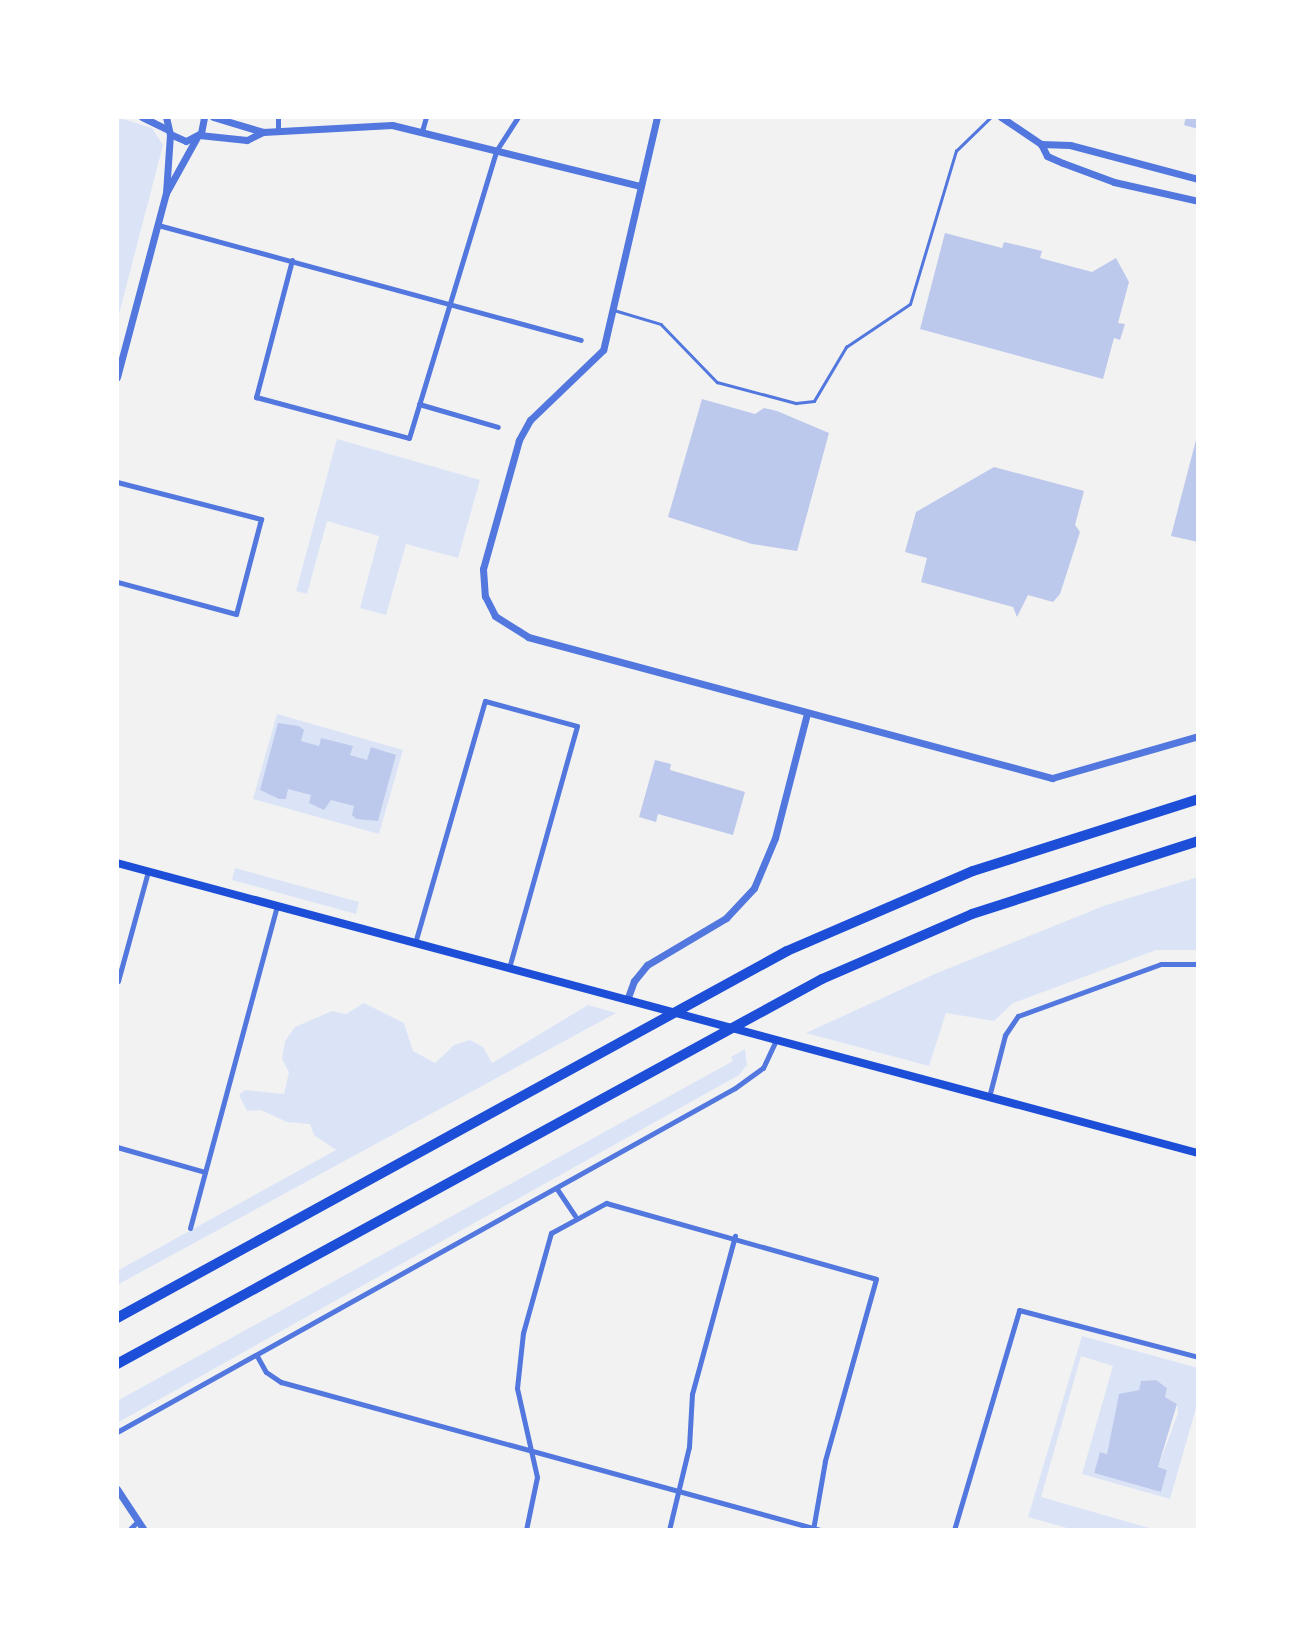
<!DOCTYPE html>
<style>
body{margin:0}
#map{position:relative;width:1315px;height:1647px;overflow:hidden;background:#f2f2f2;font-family:"Zilla Slab",serif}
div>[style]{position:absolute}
.green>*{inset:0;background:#dbe4f7}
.building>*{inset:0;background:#bdc9ec}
.service>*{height:2.5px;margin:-1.25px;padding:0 1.25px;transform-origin:1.25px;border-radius:1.25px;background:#5277de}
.minor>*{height:5px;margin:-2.5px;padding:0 2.5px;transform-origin:2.5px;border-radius:2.5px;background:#5277de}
.tertiary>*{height:7px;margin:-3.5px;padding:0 3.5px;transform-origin:3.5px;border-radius:3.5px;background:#5277de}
.secondary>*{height:8px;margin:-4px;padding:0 4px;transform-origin:4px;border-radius:4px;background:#1d4ed8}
.motorway>*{height:10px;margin:-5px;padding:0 5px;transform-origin:5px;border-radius:5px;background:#1d4ed8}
span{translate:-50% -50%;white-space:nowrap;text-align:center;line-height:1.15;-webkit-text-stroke:5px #fff;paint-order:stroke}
.frame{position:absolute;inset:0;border:119px solid #fff;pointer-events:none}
</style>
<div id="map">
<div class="green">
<div style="clip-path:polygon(117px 117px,152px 128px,163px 145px,119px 314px)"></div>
<div style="clip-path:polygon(337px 439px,480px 480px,458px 558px,406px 544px,386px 615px,360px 608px,379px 536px,327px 521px,307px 594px,296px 591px)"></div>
<div style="clip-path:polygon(277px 714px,403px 750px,379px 834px,253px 799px)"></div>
<div style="clip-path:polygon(235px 868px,359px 902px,356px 914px,232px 880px)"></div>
<div style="clip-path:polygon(1198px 877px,1198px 950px,1156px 950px,1013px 1003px,994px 1021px,946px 1013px,929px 1066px,806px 1033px,937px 973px,1106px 905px)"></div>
<div style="clip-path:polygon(364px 1003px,404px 1023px,413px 1051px,435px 1063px,454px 1045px,470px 1040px,483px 1047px,492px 1063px,588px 1005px,616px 1013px,117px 1285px,117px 1271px,336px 1150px,314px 1135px,310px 1124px,287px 1122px,261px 1110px,247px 1111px,239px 1095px,245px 1090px,284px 1094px,289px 1072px,282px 1059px,285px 1041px,295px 1027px,332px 1011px,346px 1014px)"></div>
<div style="clip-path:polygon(745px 1049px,747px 1065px,739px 1075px,117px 1423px,117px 1401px,733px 1061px,731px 1057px)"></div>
<div style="clip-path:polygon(evenodd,1082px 1336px,1198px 1368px,1198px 1401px,1170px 1499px,1082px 1474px,1113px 1366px,1081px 1356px,1041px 1497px,1156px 1530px,1074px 1530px,1028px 1517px,1082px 1336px,1156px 1380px,1167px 1388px,1165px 1397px,1177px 1404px,1178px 1413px,1158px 1467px,1167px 1470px,1161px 1492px,1094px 1473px,1100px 1452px,1107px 1454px,1119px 1395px,1139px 1390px,1142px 1381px,1156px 1380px)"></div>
</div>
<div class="building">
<div style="clip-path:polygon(1186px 117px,1198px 117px,1198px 129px,1184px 125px)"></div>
<div style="clip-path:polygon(945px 233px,1002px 248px,1004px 242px,1042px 251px,1040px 258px,1092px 272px,1116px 258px,1129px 282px,1118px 323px,1125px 324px,1120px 340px,1114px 338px,1103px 379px,920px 329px)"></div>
<div style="clip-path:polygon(702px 399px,755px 414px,764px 408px,777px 411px,829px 433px,797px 551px,752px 544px,668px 517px)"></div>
<div style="clip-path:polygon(1197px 436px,1198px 436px,1198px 542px,1171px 536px)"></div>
<div style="clip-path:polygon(994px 467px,1084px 491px,1075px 525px,1080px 532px,1060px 594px,1053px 602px,1028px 595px,1017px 617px,1013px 607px,921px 582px,927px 558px,905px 552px,916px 512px)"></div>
<div style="clip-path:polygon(278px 723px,299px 726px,304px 730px,301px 741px,319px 746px,321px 738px,353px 746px,350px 755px,367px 760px,371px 747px,396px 755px,378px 821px,356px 819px,352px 815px,354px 806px,331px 800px,324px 810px,309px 803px,311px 795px,288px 789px,286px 799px,279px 799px,260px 790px)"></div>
<div style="clip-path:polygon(655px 760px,671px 764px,670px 770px,745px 792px,733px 835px,658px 814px,656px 822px,639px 817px)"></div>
<div style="clip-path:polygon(1156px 1380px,1167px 1388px,1165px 1397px,1177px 1404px,1158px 1467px,1167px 1470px,1161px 1492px,1094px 1473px,1100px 1452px,1107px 1454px,1119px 1394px,1139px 1390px,1141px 1381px)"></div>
</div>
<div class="service">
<div style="left:614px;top:310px;width:49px;rotate:16.6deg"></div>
<div style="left:661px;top:324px;width:81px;rotate:46deg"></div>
<div style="left:717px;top:382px;width:82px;rotate:14.9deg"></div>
<div style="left:796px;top:403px;width:18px;rotate:-6deg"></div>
<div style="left:814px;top:401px;width:63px;rotate:-59.3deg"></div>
<div style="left:846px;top:347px;width:77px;rotate:-33.9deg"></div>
<div style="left:910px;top:304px;width:160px;rotate:-73.3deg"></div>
<div style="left:956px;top:151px;width:49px;rotate:-44.2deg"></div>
</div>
<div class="minor">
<div style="left:278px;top:117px;width:14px;rotate:90deg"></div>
<div style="left:422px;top:131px;width:15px;rotate:-74deg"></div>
<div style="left:158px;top:225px;width:438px;rotate:15.2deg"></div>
<div style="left:292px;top:260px;width:142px;rotate:104.7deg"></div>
<div style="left:256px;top:397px;width:158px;rotate:15deg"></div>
<div style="left:409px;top:438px;width:300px;rotate:-73.1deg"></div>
<div style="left:496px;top:151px;width:40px;rotate:-57.1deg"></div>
<div style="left:419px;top:404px;width:82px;rotate:16.2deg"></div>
<div style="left:117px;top:482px;width:149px;rotate:14.4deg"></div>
<div style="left:261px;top:519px;width:98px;rotate:104.7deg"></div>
<div style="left:236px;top:614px;width:123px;rotate:-164.9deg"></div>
<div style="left:415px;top:943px;width:252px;rotate:-73.9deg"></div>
<div style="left:485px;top:701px;width:95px;rotate:15.2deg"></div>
<div style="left:577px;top:726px;width:251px;rotate:105.7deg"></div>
<div style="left:118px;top:981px;width:114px;rotate:-74.7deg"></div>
<div style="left:989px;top:1097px;width:64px;rotate:-75.5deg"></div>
<div style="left:1005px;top:1035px;width:23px;rotate:-56deg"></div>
<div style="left:1018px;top:1016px;width:152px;rotate:-20deg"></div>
<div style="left:1161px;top:964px;width:37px"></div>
<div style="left:117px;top:1147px;width:91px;rotate:15.9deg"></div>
<div style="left:557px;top:1189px;width:32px;rotate:56deg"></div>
<div style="left:190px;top:1228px;width:334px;rotate:-74.9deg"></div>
<div style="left:257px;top:1356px;width:18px;rotate:61deg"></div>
<div style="left:266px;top:1372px;width:18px;rotate:34deg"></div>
<div style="left:281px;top:1382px;width:559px;rotate:15.35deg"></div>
<div style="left:117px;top:1432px;width:707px;rotate:-29.1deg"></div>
<div style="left:735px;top:1088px;width:34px;rotate:-36deg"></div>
<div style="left:763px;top:1068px;width:31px;rotate:-65deg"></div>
<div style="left:129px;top:1530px;width:11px;rotate:-45deg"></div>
<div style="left:526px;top:1530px;width:54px;rotate:-78.3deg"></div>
<div style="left:537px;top:1477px;width:91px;rotate:-102.7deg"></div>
<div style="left:517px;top:1388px;width:55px;rotate:-83.8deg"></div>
<div style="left:523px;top:1333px;width:104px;rotate:-74.4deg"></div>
<div style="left:551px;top:1233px;width:63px;rotate:-28.6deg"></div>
<div style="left:606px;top:1203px;width:280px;rotate:15.7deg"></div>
<div style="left:876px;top:1279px;width:189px;rotate:105.7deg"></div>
<div style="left:825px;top:1461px;width:70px;rotate:99.9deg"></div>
<div style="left:669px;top:1530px;width:85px;rotate:-76.5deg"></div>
<div style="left:689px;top:1447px;width:53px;rotate:-86.8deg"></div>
<div style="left:692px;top:1394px;width:164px;rotate:-74.8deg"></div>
<div style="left:954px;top:1530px;width:229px;rotate:-73.5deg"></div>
<div style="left:1019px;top:1310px;width:185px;rotate:14.7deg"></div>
</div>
<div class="tertiary">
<div style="left:142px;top:117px;width:28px;rotate:26deg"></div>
<div style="left:166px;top:117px;width:17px;rotate:77deg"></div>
<div style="left:170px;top:134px;width:17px;rotate:24deg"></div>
<div style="left:186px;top:141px;width:17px;rotate:-28deg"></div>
<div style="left:201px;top:133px;width:16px;rotate:-79deg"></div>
<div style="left:213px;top:117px;width:52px;rotate:16.7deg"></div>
<div style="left:657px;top:117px;width:239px;rotate:103deg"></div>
<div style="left:603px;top:350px;width:101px;rotate:136.2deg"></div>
<div style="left:530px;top:420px;width:23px;rotate:119deg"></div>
<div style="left:519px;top:440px;width:134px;rotate:105.6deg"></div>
<div style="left:483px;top:569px;width:27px;rotate:86deg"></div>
<div style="left:485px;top:596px;width:22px;rotate:63deg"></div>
<div style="left:495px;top:616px;width:39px;rotate:32deg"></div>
<div style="left:528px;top:637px;width:543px;rotate:15.06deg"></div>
<div style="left:1052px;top:778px;width:152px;rotate:-16deg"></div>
<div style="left:1001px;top:117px;width:48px;rotate:34deg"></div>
<div style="left:1041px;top:144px;width:13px;rotate:63deg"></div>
<div style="left:1047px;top:156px;width:17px;rotate:24deg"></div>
<div style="left:1063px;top:163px;width:54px;rotate:20.4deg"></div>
<div style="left:1114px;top:182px;width:86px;rotate:12.7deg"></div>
<div style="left:199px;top:135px;width:48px;rotate:5.9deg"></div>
<div style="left:247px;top:140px;width:18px;rotate:-27deg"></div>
<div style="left:263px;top:132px;width:129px;rotate:-3.1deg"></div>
<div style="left:392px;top:125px;width:256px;rotate:13.8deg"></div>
<div style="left:1041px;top:144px;width:29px;rotate:2deg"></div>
<div style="left:1070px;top:145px;width:132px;rotate:14.9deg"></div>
<div style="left:166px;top:193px;width:64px;rotate:-61deg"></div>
<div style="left:117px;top:377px;width:190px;rotate:-75.1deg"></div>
<div style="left:166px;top:193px;width:59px;rotate:-86.1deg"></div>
<div style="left:627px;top:1000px;width:20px;rotate:-70deg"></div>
<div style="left:634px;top:981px;width:21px;rotate:-51deg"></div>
<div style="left:647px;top:965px;width:92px;rotate:-30.7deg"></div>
<div style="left:726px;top:918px;width:41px;rotate:-47deg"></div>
<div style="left:754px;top:888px;width:54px;rotate:-67.2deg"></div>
<div style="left:775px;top:838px;width:129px;rotate:-75.6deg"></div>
<div style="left:117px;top:1489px;width:49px;rotate:56.6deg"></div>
</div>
<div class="secondary">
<div style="left:117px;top:863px;width:1119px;rotate:15.02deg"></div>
</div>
<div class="motorway">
<div style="left:117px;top:1318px;width:764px;rotate:-28.71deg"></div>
<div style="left:787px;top:951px;width:202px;rotate:-23.3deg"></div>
<div style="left:973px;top:871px;width:236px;rotate:-17.7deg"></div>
<div style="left:117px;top:1364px;width:803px;rotate:-28.64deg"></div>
<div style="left:822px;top:979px;width:163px;rotate:-23.4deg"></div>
<div style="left:972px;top:914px;width:237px;rotate:-17.9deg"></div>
</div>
<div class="frame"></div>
</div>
